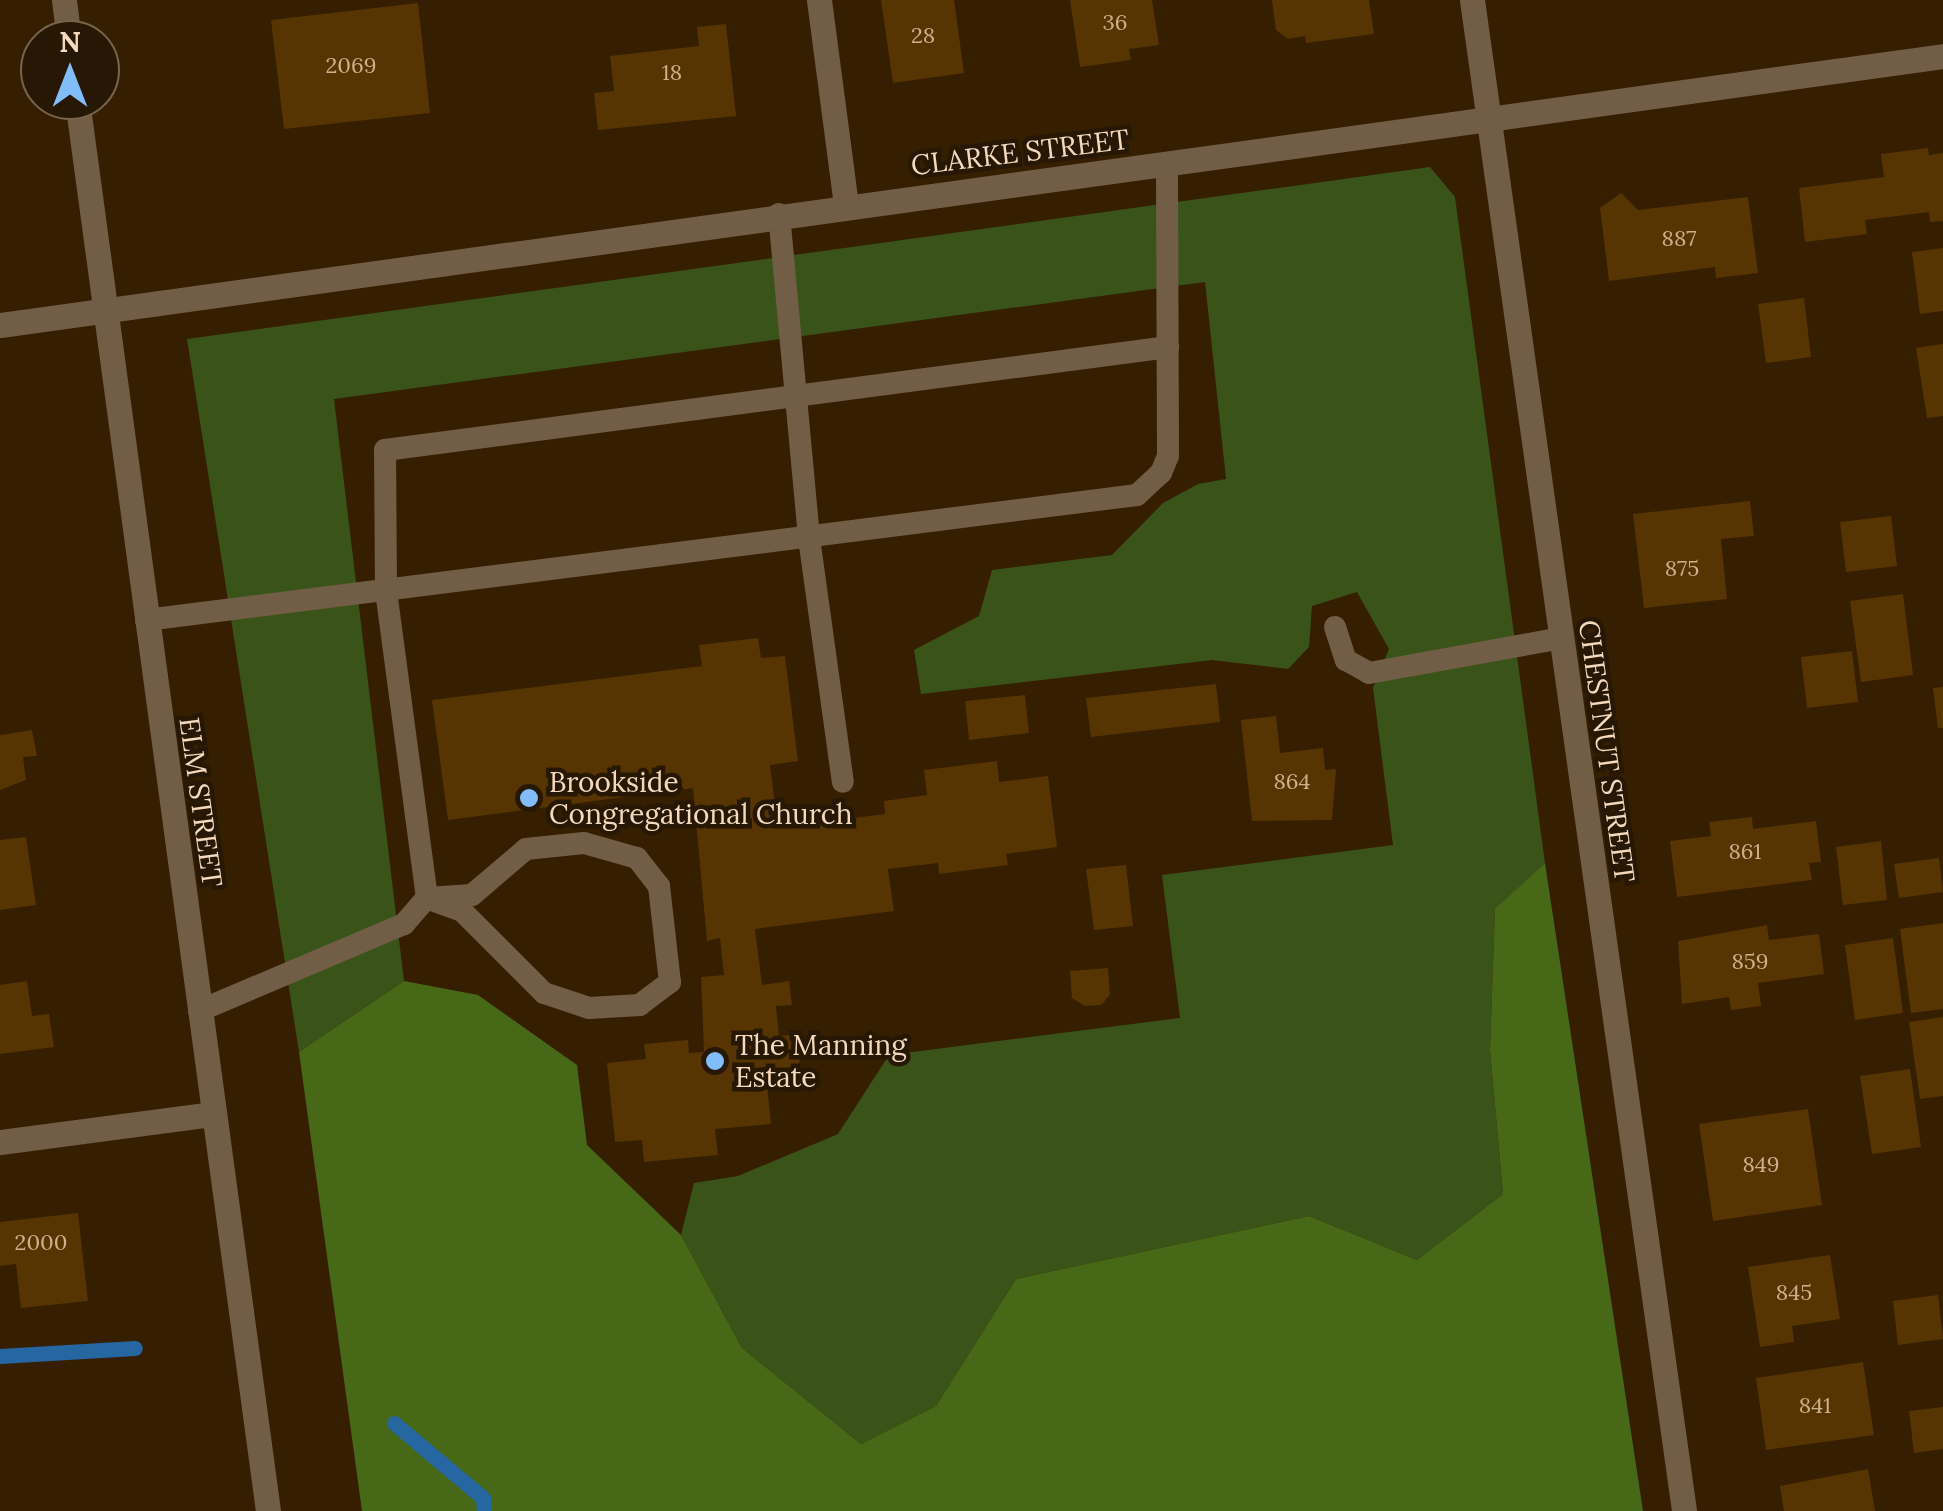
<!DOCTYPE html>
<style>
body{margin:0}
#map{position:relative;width:1943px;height:1511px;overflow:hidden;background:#361e00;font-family:Lora,serif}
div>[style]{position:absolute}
.green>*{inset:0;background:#3a5319}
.forest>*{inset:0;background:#476817}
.stream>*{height:15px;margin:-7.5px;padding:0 7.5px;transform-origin:7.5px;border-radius:7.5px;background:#2666a1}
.building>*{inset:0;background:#573502}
.lane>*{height:22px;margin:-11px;padding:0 11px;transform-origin:11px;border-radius:11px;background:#725d46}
.street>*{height:25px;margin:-12.5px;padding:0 12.5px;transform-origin:12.5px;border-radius:12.5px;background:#725d46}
.dots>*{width:28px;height:28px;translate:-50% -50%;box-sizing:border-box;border:5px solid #271805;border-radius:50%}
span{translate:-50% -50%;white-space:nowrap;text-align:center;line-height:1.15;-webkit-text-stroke:9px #271805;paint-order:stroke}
.number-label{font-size:22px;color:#cdb08e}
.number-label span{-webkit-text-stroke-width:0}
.street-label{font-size:28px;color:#f4d9bc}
.poi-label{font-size:28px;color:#f4d9bc}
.left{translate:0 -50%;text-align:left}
.north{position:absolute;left:20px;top:20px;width:100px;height:100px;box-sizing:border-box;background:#271805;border:2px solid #79654e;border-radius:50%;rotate:0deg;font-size:28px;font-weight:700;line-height:40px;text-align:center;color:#f4d9bc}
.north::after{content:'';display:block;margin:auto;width:35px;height:45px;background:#80bdfa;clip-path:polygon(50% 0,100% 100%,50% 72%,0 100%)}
</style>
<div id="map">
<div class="green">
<div style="clip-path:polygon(1430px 167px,1455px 197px,1545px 863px,1495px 910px,1490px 1050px,1503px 1194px,1417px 1260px,1309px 1216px,1016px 1279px,936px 1406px,861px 1444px,742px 1348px,681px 1235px,694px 1183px,738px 1176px,838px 1134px,889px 1055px,1180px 1018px,1162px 875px,1393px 845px,1373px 688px,1389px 649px,1357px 592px,1312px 606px,1309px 647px,1288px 669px,1212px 660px,921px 694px,914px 650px,979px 616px,992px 570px,1112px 555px,1163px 503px,1198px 484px,1226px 479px,1205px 282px,334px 399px,404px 981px,299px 1052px,187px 339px)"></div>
</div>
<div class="forest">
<div style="clip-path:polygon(1545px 863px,1643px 1511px,362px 1511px,299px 1052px,404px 981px,478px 995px,577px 1065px,587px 1145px,681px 1235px,742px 1348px,861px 1444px,936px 1406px,1016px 1279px,1309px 1216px,1417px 1260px,1503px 1194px,1490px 1050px,1495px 909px)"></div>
</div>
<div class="stream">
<div style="left:0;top:1356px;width:135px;rotate:-3.4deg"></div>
<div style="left:394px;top:1423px;width:116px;rotate:40.1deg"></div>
<div style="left:483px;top:1498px;width:13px;rotate:86deg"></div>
</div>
<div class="building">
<div style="clip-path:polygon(881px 0,954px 0,964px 73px,893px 83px)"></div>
<div style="clip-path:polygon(1070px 0,1152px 0,1159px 45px,1129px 49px,1131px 60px,1080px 67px)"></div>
<div style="clip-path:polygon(1272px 0,1369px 0,1374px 34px,1306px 43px,1305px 36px,1288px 39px,1276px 30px)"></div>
<div style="clip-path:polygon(418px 3px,430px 113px,284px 129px,271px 20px)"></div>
<div style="clip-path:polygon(726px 24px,736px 116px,598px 130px,594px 93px,614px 91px,610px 56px,699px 46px,697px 27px)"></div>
<div style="clip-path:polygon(1928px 148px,1929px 155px,1943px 153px,1943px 221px,1930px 222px,1929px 212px,1865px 220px,1867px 234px,1805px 242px,1799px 188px,1884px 177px,1881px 154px)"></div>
<div style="clip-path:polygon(1621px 193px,1638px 210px,1748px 197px,1758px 273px,1716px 278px,1715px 267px,1609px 281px,1600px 208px)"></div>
<div style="clip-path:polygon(1943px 248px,1943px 311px,1920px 314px,1912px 252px)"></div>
<div style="clip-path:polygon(1804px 298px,1811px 357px,1766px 363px,1758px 304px)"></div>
<div style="clip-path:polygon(1943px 344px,1943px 416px,1927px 418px,1916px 348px)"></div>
<div style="clip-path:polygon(1750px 501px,1754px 536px,1721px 539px,1727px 599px,1644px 608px,1633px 514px)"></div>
<div style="clip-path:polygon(1891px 516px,1897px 566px,1846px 572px,1840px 522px)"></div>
<div style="clip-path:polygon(1903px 594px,1913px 675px,1861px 682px,1850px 601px)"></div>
<div style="clip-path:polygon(758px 638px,761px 658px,785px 656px,798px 761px,770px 765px,778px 828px,885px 814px,884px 801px,927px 795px,924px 770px,997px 761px,999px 782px,1048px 776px,1057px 847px,1006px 854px,1008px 865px,939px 874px,938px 863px,888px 869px,894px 911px,755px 929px,762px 985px,789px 981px,792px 1005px,776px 1006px,779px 1036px,789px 1035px,802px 1056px,796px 1069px,766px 1074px,771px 1124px,715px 1129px,718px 1155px,644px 1162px,642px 1140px,615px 1142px,607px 1063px,646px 1059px,644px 1044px,688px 1040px,689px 1053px,704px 1052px,701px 977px,724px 975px,720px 938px,707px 941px,693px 788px,448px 820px,432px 700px,702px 666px,699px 645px)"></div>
<div style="clip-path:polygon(1852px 651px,1858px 702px,1807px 708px,1801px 657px)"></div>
<div style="clip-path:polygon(1216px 684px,1220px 722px,1091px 737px,1086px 698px)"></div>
<div style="clip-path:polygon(1943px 687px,1943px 728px,1938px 728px,1933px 688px)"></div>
<div style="clip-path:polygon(1025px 695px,1029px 733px,969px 740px,965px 701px)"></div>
<div style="clip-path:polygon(1276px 716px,1280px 753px,1323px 748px,1325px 770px,1336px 769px,1332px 820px,1252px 821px,1241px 720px)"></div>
<div style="clip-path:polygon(32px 730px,37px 756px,23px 757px,26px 780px,0 790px,0 735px)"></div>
<div style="clip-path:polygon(1752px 817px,1753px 829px,1816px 821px,1821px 862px,1809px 863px,1812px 880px,1677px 897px,1670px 841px,1711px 836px,1709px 822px)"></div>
<div style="clip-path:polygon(26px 837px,36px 905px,0 910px,0 840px)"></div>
<div style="clip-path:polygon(1881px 841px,1887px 900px,1843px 905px,1836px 847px)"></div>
<div style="clip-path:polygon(1939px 858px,1943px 892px,1899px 898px,1894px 864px)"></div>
<div style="clip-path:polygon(1126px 865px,1133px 926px,1094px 930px,1086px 869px)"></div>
<div style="clip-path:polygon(1943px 923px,1943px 1009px,1911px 1013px,1900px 929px)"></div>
<div style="clip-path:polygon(1767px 925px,1769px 940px,1819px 934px,1824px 974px,1758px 983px,1761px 1006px,1731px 1010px,1729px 997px,1682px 1004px,1678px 941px)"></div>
<div style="clip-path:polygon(1893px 938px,1903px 1013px,1855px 1020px,1845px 945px)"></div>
<div style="clip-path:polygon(1108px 968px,1110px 995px,1101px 1005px,1085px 1006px,1072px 998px,1070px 971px)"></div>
<div style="clip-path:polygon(27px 981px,32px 1016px,49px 1014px,54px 1047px,0 1054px,0 985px)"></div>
<div style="clip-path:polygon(1943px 1017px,1943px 1096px,1920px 1099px,1909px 1022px)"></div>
<div style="clip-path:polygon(1910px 1069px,1921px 1147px,1872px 1154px,1860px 1076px)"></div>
<div style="clip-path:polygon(1808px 1109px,1822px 1205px,1713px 1221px,1699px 1124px)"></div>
<div style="clip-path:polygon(78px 1213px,88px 1301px,21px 1308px,16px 1264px,0 1266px,0 1222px)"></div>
<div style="clip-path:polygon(1830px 1255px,1840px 1319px,1792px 1326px,1794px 1342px,1760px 1347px,1748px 1267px)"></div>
<div style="clip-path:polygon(1938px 1295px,1943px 1339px,1898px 1345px,1893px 1301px)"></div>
<div style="clip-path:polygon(1863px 1362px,1874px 1435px,1766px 1450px,1756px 1378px)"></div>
<div style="clip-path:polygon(1943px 1407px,1943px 1449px,1914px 1453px,1909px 1411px)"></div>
<div style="clip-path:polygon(1868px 1469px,1875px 1511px,1784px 1511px,1780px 1486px)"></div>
</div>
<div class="lane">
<div style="left:779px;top:214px;width:325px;rotate:84.7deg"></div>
<div style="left:809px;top:538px;width:246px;rotate:82.1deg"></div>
<div style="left:146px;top:620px;width:999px;rotate:-7.19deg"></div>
<div style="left:1137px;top:495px;width:33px;rotate:-43deg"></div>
<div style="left:1161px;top:473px;width:18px;rotate:-68deg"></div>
<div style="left:1168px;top:456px;width:293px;rotate:-90.2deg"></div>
<div style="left:1335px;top:627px;width:35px;rotate:72deg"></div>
<div style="left:1346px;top:660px;width:26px;rotate:29deg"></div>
<div style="left:1369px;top:673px;width:195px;rotate:-10.3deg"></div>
<div style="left:584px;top:843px;width:55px;rotate:15.8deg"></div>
<div style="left:637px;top:858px;width:36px;rotate:52deg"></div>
<div style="left:659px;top:886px;width:97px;rotate:83.5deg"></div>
<div style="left:670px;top:982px;width:38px;rotate:143deg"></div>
<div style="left:640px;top:1005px;width:51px;rotate:176.6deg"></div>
<div style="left:589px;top:1008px;width:47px;rotate:-161.6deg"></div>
<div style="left:544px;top:993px;width:116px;rotate:-135deg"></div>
<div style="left:462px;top:911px;width:37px;rotate:-160deg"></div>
<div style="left:427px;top:898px;width:45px;rotate:-3.8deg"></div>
<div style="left:472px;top:895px;width:71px;rotate:-40.4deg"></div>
<div style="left:526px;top:849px;width:58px;rotate:-5.9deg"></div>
<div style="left:199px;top:1011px;width:223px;rotate:-23deg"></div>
<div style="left:404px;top:924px;width:35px;rotate:-49deg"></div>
<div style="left:427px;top:898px;width:311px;rotate:-97.6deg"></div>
<div style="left:386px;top:590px;width:140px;rotate:-90.4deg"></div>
<div style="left:385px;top:450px;width:790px;rotate:-7.49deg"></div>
</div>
<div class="street">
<div style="left:64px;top:0;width:40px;rotate:82.9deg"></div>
<div style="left:819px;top:0;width:207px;rotate:82.5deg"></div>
<div style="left:1472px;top:0;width:1526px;rotate:82.01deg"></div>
<div style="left:77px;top:100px;width:1424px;rotate:82.29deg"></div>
<div style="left:0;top:325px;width:1962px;rotate:-7.88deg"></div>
<div style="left:0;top:1142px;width:215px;rotate:-7.5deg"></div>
</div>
<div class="dots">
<div style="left:529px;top:798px;background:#80bdfa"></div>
<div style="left:715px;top:1061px;background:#80bdfa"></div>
</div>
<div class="number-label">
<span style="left:1115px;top:23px">36</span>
<span style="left:923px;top:36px">28</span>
<span style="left:351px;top:66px">2069</span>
<span style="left:672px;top:73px">18</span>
<span style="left:1679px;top:239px">887</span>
<span style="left:1682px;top:569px">875</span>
<span style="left:1292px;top:782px">864</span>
<span style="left:1745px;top:852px">861</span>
<span style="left:1750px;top:962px">859</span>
<span style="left:1761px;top:1165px">849</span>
<span style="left:41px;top:1243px">2000</span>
<span style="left:1794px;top:1293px">845</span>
<span style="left:1815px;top:1406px">841</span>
</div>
<div class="street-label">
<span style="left:1020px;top:152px;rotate:-7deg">CLARKE STREET</span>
<span style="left:1607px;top:751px;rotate:82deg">CHESTNUT STREET</span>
<span style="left:201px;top:802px;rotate:82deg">ELM STREET</span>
</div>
<div class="poi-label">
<span class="left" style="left:549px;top:798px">Brookside<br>Congregational Church</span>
<span class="left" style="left:735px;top:1061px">The Manning<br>Estate</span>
</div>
<div class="north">N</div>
</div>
